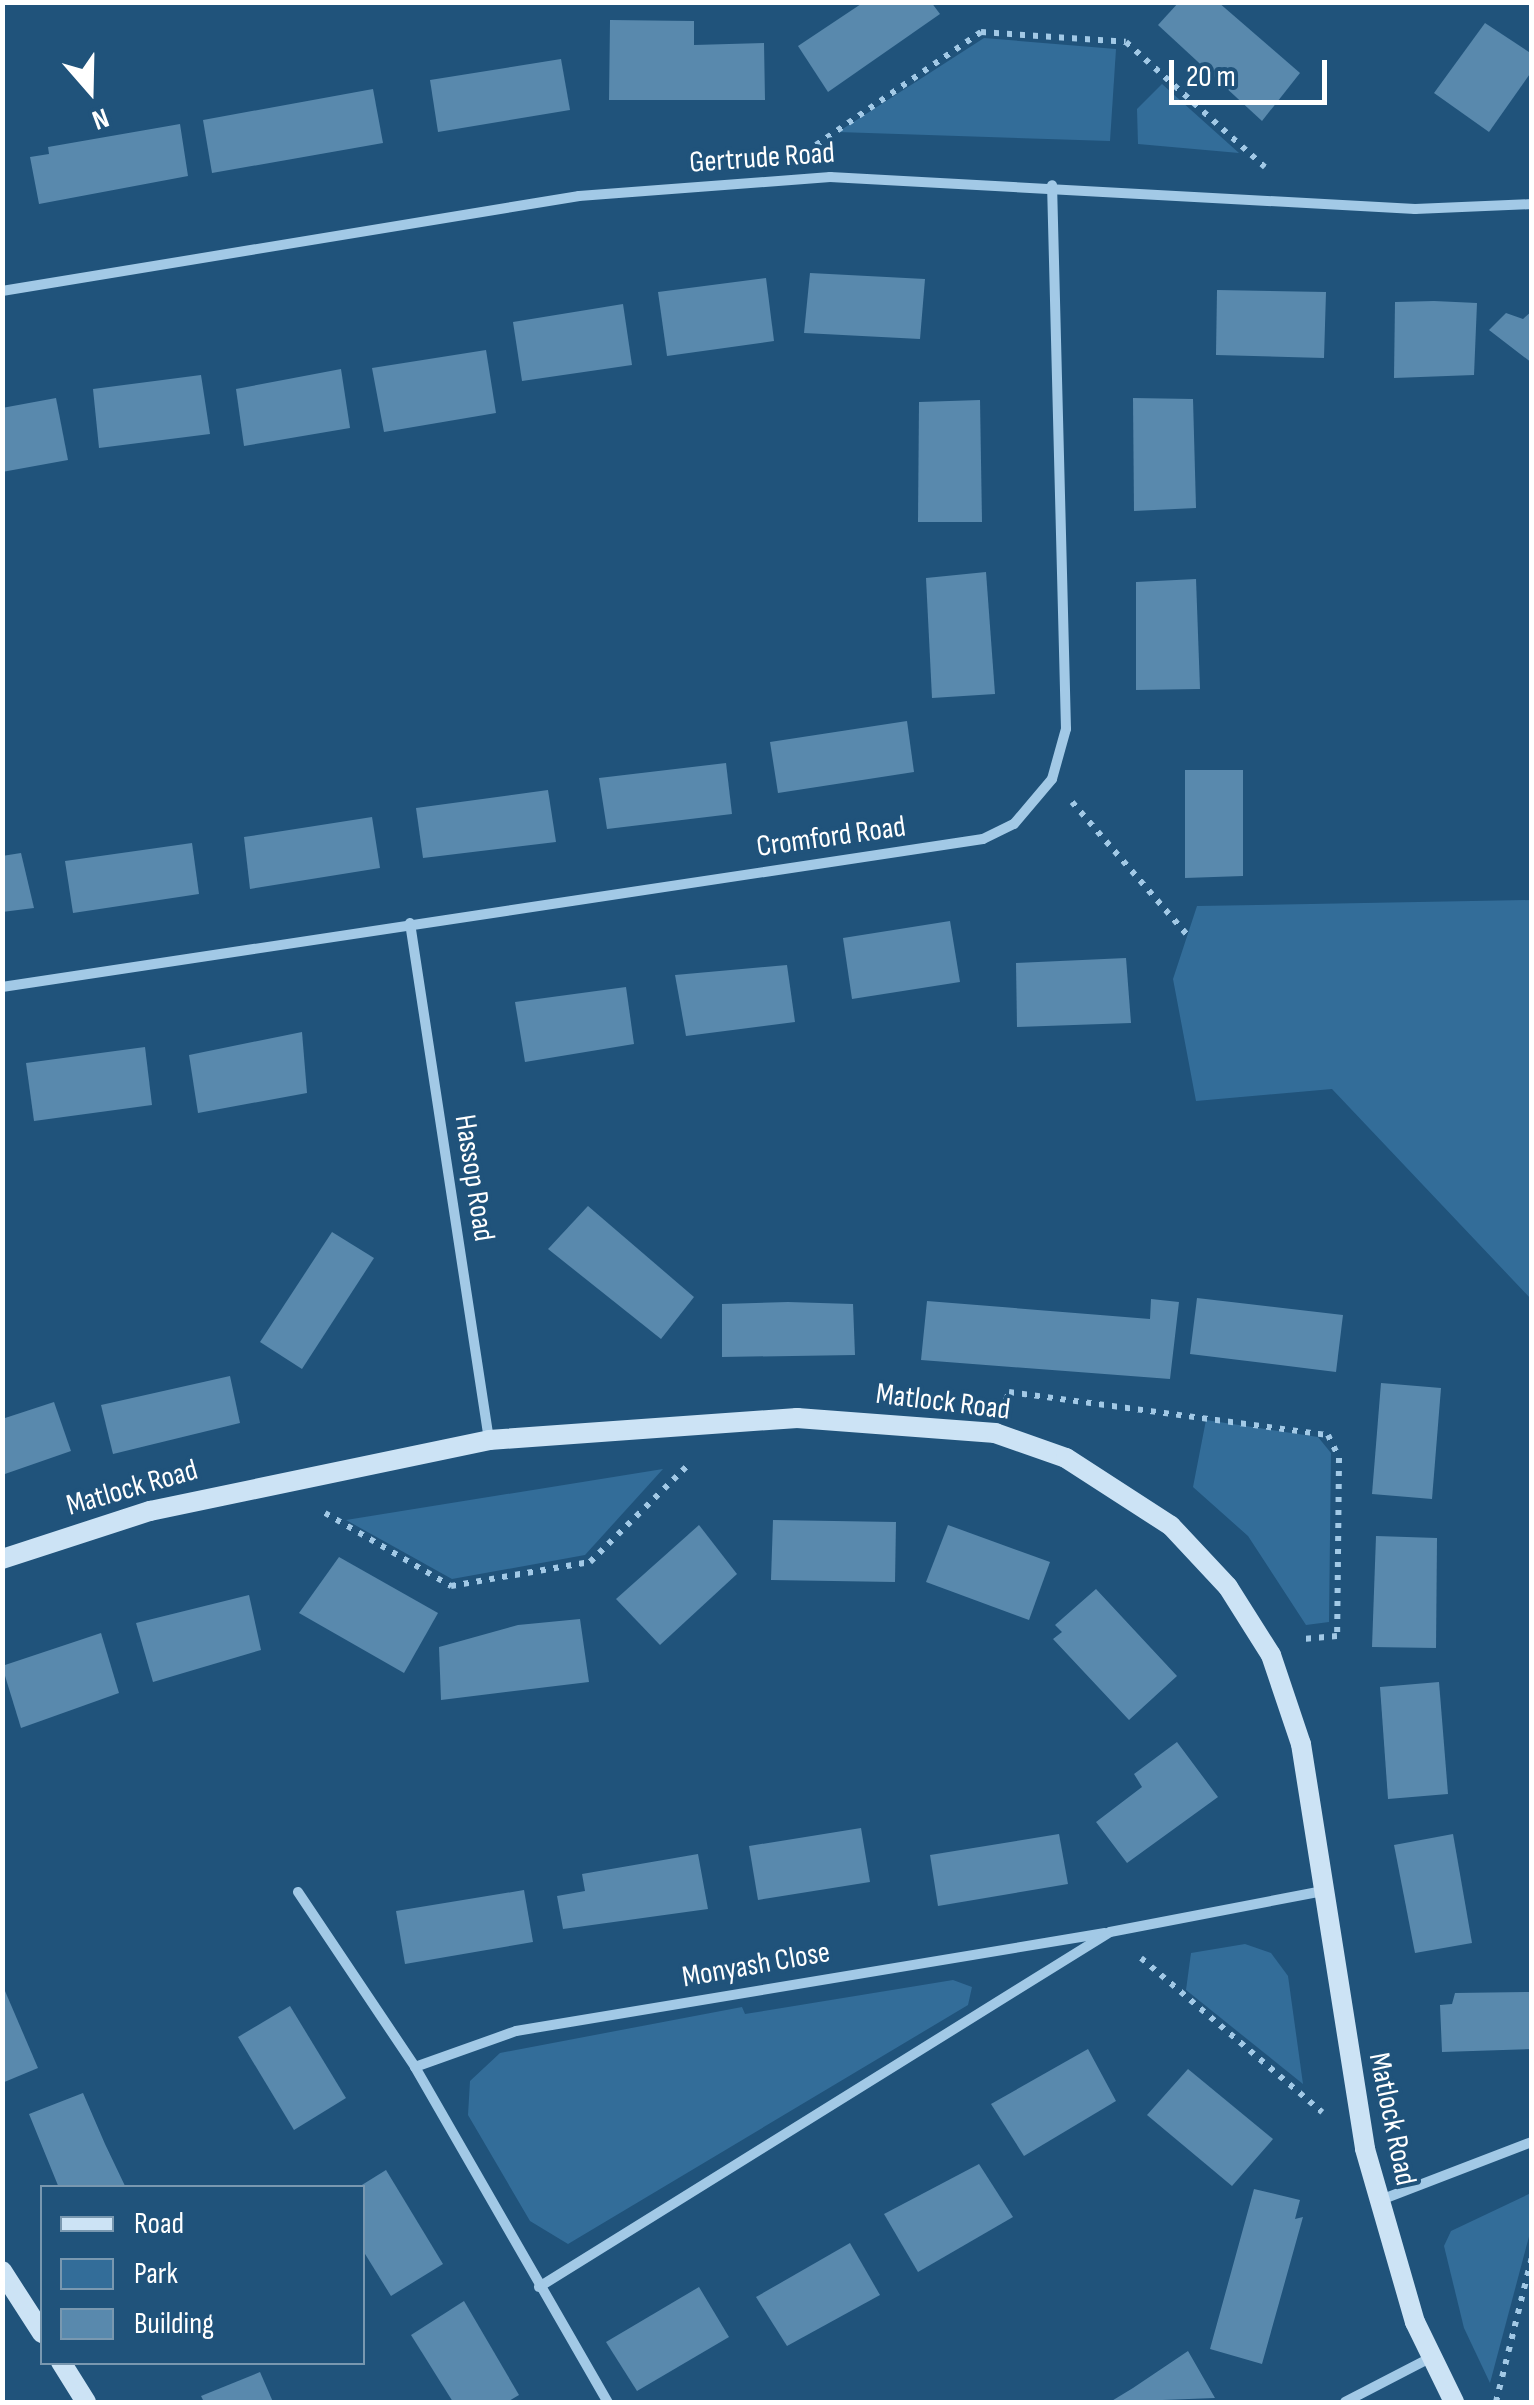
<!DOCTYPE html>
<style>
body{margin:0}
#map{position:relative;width:1534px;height:2405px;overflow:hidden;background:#20537b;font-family:"Sofia Sans Condensed",sans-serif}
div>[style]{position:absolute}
.green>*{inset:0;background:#336d99}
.building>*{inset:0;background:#5989ad}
.path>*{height:6px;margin-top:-3px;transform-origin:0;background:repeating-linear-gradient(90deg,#a2c9e6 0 5px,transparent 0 13px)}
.street>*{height:10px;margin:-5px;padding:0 5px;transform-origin:5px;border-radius:5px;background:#a2c9e6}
.secondary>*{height:20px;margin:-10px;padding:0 10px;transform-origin:10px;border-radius:10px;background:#cce3f5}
span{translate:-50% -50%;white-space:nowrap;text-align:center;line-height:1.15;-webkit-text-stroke:8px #20537b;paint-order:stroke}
.street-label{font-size:30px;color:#fff}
.frame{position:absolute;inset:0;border:5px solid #fff;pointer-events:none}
.legend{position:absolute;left:40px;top:2185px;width:325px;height:180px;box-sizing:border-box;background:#20537b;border:2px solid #7998b0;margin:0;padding:12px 18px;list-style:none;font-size:30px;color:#fff}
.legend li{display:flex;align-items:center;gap:20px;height:50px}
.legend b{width:50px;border:2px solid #7998b0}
.north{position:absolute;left:40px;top:40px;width:100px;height:100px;-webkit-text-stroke:8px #20537b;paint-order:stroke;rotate:160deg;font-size:28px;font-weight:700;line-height:40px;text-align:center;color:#fff}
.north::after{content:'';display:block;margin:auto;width:35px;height:45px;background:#fff;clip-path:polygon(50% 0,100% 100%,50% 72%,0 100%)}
.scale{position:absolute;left:1169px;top:60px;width:158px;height:45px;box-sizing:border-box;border:5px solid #fff;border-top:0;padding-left:12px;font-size:30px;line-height:35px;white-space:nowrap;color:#fff;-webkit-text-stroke:8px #20537b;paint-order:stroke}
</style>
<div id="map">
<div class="green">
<div style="clip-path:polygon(984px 38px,1116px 49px,1110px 141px,838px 132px)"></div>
<div style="clip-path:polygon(1162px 84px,1239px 153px,1138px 144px,1137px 109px)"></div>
<div style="clip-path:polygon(1531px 900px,1532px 900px,1531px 1299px,1332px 1089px,1196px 1101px,1173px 979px,1197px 906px)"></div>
<div style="clip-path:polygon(1206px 1420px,1318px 1437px,1331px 1453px,1329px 1622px,1306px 1625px,1248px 1536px,1193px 1487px)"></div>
<div style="clip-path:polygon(663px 1469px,585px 1555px,452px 1579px,346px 1520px)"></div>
<div style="clip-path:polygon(1245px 1944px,1271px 1953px,1288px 1976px,1303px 2084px,1186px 1990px,1191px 1953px)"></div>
<div style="clip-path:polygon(953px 1980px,972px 1987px,968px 2005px,568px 2244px,530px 2221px,468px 2115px,470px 2081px,500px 2053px,742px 2007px,745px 2014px)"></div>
<div style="clip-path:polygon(1531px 2193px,1531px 2229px,1490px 2383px,1464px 2328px,1444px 2246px,1451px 2231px)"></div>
</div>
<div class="building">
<div style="clip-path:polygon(864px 2px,931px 2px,940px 14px,828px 92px,798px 46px)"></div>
<div style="clip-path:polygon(1179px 2px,1218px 2px,1300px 73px,1262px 121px,1158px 25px)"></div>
<div style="clip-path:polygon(610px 20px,694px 21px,694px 45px,764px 43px,765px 100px,609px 100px)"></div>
<div style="clip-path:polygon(1485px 23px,1532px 54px,1532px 71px,1489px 132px,1434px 93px)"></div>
<div style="clip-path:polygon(561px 59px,570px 110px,438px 132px,430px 80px)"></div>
<div style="clip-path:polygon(373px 89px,383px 143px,212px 173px,203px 120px)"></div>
<div style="clip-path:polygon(180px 124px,188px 176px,39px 204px,30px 157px,49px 154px,48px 147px)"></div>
<div style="clip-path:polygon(810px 273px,925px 279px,920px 339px,804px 333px)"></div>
<div style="clip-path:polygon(766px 278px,774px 341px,667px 356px,658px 292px)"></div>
<div style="clip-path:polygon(1217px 290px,1326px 292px,1324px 358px,1216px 355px)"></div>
<div style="clip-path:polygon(1434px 301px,1477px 303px,1474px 375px,1394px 378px,1395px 302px)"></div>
<div style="clip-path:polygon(623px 304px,632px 365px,522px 381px,513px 322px)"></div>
<div style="clip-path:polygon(1532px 311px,1532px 363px,1489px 330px,1506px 313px,1523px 319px)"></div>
<div style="clip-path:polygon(486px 350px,496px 413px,384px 432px,372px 368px)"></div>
<div style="clip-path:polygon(341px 369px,350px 428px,244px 446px,236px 389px)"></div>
<div style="clip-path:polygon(201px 375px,210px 434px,99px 448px,93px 389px)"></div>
<div style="clip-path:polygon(56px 398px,68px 460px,2px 472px,2px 408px)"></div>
<div style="clip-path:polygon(1133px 398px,1193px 399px,1196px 508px,1134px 511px)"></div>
<div style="clip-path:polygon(980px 400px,982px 522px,918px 522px,919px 402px)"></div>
<div style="clip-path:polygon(986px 572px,995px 694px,932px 698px,926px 578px)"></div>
<div style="clip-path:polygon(1196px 579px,1200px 689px,1136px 690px,1136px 582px)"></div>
<div style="clip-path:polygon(907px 721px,914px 772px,778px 793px,770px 742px)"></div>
<div style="clip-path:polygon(726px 763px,732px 814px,607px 829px,599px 778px)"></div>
<div style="clip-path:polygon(1185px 770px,1243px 770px,1243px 876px,1185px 878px)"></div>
<div style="clip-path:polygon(548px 790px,556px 842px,423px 858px,416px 808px)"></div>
<div style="clip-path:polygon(372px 817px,380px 868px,250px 889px,244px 837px)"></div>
<div style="clip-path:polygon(192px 843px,199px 894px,73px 913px,65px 861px)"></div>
<div style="clip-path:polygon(21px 853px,34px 908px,2px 912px,2px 856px)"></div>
<div style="clip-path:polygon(950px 921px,960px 982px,852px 999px,843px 938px)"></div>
<div style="clip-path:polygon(1126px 958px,1131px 1023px,1017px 1027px,1016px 963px)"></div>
<div style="clip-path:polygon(787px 965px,795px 1022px,686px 1036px,675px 975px)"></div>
<div style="clip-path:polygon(626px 987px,634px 1044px,525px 1062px,515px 1002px)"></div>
<div style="clip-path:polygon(302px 1032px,307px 1093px,198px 1113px,189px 1055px)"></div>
<div style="clip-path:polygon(145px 1047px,152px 1105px,34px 1121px,26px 1063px)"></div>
<div style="clip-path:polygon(588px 1206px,694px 1297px,661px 1339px,548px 1249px)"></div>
<div style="clip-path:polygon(332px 1232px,374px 1258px,302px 1369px,260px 1342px)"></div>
<div style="clip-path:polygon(1197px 1298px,1343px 1315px,1336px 1372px,1190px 1354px)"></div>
<div style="clip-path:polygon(1151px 1299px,1179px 1302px,1170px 1379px,921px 1360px,927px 1301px,1150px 1319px)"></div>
<div style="clip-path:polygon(788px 1302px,853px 1304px,855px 1355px,722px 1357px,722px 1304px)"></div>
<div style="clip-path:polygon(230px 1376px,240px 1423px,113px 1454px,101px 1405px)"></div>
<div style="clip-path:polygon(1381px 1383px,1441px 1388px,1432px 1499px,1372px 1494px)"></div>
<div style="clip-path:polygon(54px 1402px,71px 1451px,2px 1475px,2px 1419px)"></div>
<div style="clip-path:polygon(773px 1520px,896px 1522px,895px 1582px,771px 1580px)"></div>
<div style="clip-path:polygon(699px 1525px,737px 1574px,660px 1645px,616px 1599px)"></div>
<div style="clip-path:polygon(948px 1525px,1050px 1562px,1029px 1620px,926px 1582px)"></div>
<div style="clip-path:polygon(1376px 1536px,1437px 1538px,1436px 1648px,1372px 1647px)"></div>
<div style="clip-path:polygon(339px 1557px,438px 1613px,404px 1673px,299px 1613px)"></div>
<div style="clip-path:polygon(1096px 1589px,1177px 1676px,1129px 1720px,1053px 1639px,1062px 1632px,1055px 1625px)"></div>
<div style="clip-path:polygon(249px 1595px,261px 1650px,153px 1682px,136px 1623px)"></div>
<div style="clip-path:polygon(580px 1619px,589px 1682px,441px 1700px,439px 1647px,518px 1625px)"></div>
<div style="clip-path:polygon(101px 1633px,119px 1693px,21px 1728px,2px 1666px)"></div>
<div style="clip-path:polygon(1439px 1682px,1448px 1794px,1388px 1799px,1380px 1687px)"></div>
<div style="clip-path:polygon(1177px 1742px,1218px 1797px,1127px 1863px,1096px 1822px,1142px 1787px,1134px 1774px)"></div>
<div style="clip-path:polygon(861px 1828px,870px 1882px,758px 1900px,749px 1846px)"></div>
<div style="clip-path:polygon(1059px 1834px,1068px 1884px,938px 1906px,930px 1855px)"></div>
<div style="clip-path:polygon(1453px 1834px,1472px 1943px,1415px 1953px,1394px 1845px)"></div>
<div style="clip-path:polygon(698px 1854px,708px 1909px,563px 1929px,557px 1896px,585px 1891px,582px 1874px)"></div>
<div style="clip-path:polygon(524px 1890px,533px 1942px,405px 1964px,396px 1911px)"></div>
<div style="clip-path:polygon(2px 1984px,38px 2068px,2px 2083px)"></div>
<div style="clip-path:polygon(1532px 1992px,1532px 2049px,1442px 2052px,1440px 2005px,1452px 2004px,1455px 1993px)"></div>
<div style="clip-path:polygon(290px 2006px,346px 2098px,294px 2130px,238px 2037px)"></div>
<div style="clip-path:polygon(1088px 2049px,1116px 2101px,1024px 2156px,991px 2104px)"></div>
<div style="clip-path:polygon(1188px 2069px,1273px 2139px,1232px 2186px,1147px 2115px)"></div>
<div style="clip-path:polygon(83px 2093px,105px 2144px,126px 2188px,59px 2188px,29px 2114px)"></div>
<div style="clip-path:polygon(979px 2164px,1013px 2217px,918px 2272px,884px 2214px)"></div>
<div style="clip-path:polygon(386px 2170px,443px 2264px,391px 2296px,362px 2249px,357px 2188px)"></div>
<div style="clip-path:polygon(1254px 2189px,1300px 2200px,1295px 2219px,1303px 2217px,1262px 2364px,1210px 2349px)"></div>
<div style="clip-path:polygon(850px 2243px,880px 2295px,787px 2346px,756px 2297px)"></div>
<div style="clip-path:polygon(699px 2287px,729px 2337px,637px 2391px,606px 2342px)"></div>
<div style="clip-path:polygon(464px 2301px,519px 2395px,507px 2402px,453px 2402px,411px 2335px)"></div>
<div style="clip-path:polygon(1188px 2351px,1215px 2398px,1110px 2402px,1133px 2388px)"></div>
<div style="clip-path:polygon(260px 2372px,273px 2402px,204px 2402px,201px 2396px)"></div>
</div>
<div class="path">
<div style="left:816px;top:145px;width:200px;rotate:-34.4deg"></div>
<div style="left:981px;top:32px;width:145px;rotate:3.9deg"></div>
<div style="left:1126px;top:42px;width:187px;rotate:42deg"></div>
<div style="left:1072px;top:802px;width:179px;rotate:49.1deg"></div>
<div style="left:1006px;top:1400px;width:9px;rotate:-69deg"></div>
<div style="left:1009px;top:1392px;width:322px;rotate:7.7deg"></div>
<div style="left:1328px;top:1435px;width:25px;rotate:64deg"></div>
<div style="left:1339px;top:1458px;width:178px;rotate:90.6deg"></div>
<div style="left:1337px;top:1636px;width:37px;rotate:175deg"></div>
<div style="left:325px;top:1513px;width:146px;rotate:30.1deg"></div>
<div style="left:451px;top:1586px;width:141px;rotate:-9.8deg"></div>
<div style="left:590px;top:1562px;width:141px;rotate:-44.7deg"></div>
<div style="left:1141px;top:1958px;width:238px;rotate:40.4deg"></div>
<div style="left:1496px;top:2402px;width:150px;rotate:-76.1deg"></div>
</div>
<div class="street">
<div style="left:2px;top:291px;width:585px;rotate:-9.35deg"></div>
<div style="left:579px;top:196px;width:252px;rotate:-4.3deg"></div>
<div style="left:830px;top:177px;width:586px;rotate:3.13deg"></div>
<div style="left:1415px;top:209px;width:117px;rotate:-2.4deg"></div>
<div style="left:410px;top:923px;width:523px;rotate:81.31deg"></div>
<div style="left:2px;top:987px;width:992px;rotate:-8.58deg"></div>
<div style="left:983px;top:839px;width:34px;rotate:-26deg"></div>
<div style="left:1014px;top:824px;width:59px;rotate:-49.8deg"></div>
<div style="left:1052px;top:779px;width:52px;rotate:-74.4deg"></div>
<div style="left:1066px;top:729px;width:544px;rotate:-91.47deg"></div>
<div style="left:298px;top:1892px;width:211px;rotate:56.2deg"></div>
<div style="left:415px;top:2067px;width:387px;rotate:60.1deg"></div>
<div style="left:415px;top:2067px;width:107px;rotate:-19.6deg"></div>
<div style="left:516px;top:2031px;width:597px;rotate:-9.45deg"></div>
<div style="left:1378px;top:2201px;width:165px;rotate:-21deg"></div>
<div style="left:539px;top:2287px;width:672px;rotate:-31.87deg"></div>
<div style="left:1110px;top:1932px;width:217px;rotate:-10.9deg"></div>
<div style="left:1345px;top:2402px;width:96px;rotate:-27.4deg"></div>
</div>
<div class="secondary">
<div style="left:2px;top:1559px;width:156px;rotate:-18deg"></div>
<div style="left:150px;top:1511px;width:346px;rotate:-11.8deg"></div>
<div style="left:489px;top:1440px;width:309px;rotate:-4.1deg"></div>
<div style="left:797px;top:1418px;width:199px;rotate:4.3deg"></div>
<div style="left:995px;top:1433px;width:75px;rotate:19.4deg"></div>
<div style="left:1066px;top:1458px;width:125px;rotate:32.9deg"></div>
<div style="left:1171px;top:1526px;width:83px;rotate:46.9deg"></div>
<div style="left:1228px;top:1587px;width:80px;rotate:57.7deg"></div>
<div style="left:1271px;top:1655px;width:94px;rotate:71.4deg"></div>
<div style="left:1301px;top:1744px;width:410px;rotate:81deg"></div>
<div style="left:1365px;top:2149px;width:180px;rotate:73.9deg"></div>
<div style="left:1415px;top:2322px;width:89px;rotate:64deg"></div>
<div style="left:2px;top:2271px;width:74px;rotate:57.2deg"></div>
<div style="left:61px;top:2362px;width:47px;rotate:58deg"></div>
</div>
<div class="street-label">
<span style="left:762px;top:158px;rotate:-4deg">Gertrude Road</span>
<span style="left:831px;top:837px;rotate:-8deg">Cromford Road</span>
<span style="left:474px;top:1178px;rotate:81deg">Hassop Road</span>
<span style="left:943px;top:1402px;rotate:7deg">Matlock Road</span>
<span style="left:132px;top:1488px;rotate:-16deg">Matlock Road</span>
<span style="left:756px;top:1965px;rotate:-10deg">Monyash Close</span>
<span style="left:1392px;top:2119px;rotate:78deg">Matlock Road</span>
</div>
<div class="frame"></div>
<ul class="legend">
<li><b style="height:12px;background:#cce3f5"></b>Road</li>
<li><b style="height:28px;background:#336d99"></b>Park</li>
<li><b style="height:28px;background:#5989ad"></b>Building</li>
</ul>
<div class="north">N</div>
<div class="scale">20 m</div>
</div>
